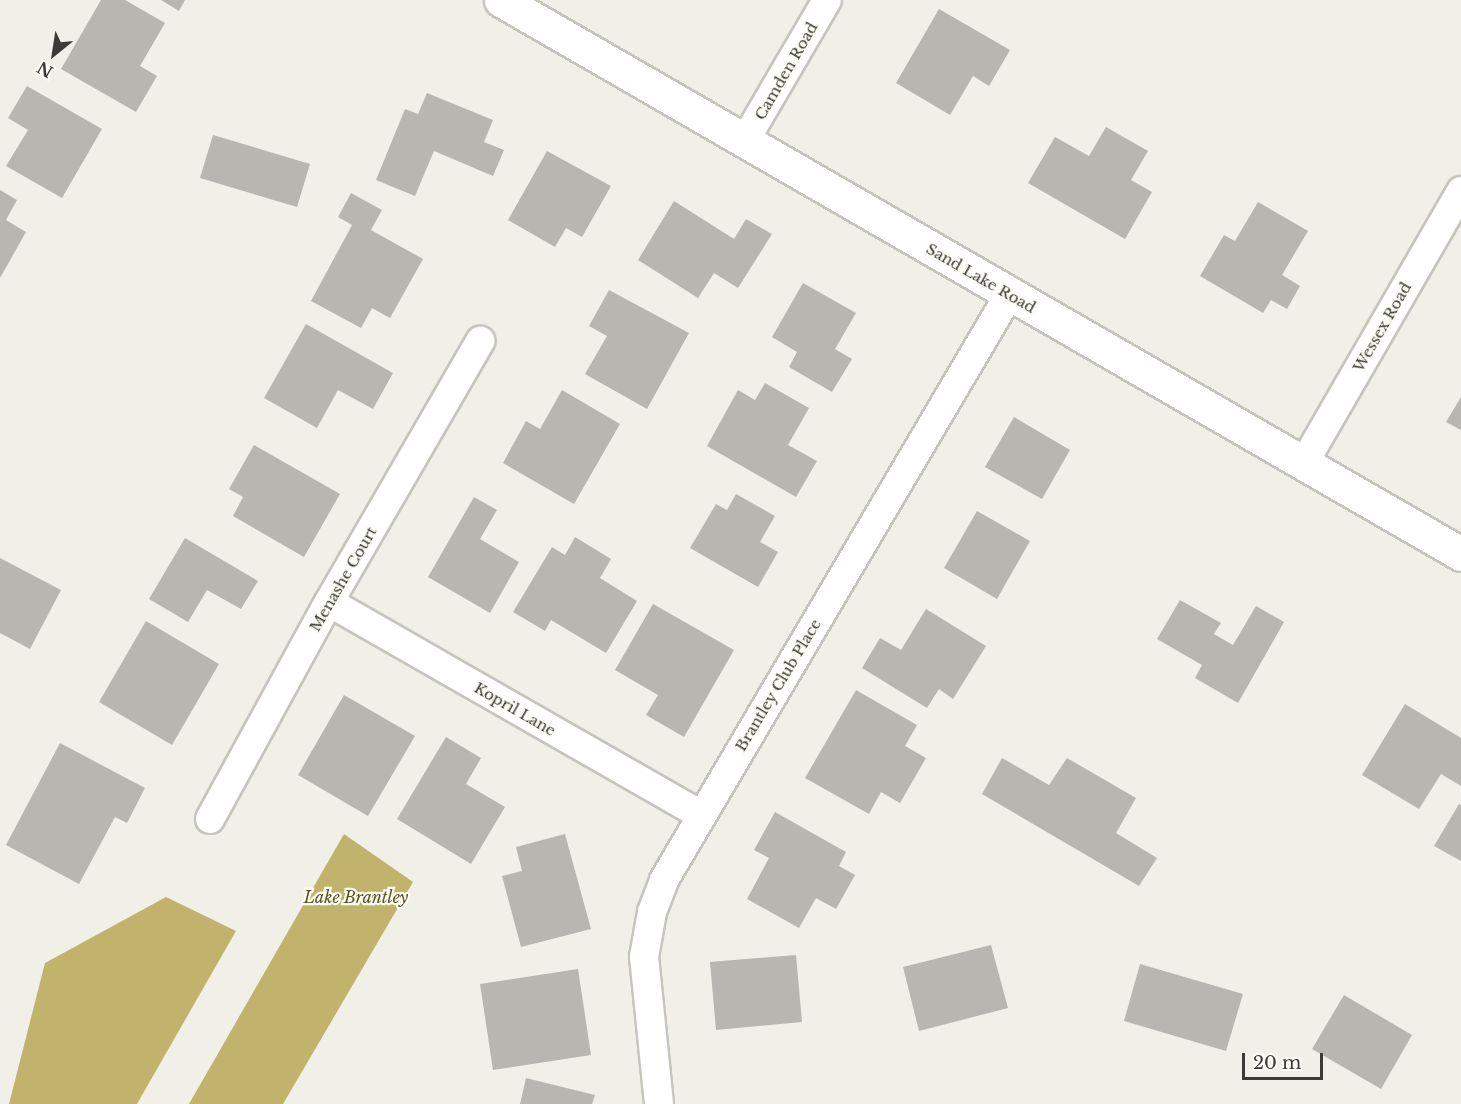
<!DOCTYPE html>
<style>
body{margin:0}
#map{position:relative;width:1461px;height:1104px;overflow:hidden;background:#f0efe8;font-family:"Libre Baskerville",serif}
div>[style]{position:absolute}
.water>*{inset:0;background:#c1b36b}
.building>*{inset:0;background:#b8b6b0}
.roads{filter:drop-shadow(2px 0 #c5c4bd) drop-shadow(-2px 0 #c5c4bd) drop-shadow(0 2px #c5c4bd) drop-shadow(0 -2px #c5c4bd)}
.minor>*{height:28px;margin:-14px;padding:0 14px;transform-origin:14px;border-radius:14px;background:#fff}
.tertiary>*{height:33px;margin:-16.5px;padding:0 16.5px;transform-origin:16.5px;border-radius:16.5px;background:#fff}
span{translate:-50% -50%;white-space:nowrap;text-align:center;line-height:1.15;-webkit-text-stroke:4.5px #fdfcf6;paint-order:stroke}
.street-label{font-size:15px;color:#3a3a37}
.water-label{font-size:16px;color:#5a5019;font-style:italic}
.north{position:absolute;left:24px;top:24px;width:60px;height:60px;-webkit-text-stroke:4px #fdfcf6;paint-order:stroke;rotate:210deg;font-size:16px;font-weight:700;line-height:24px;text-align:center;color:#3a3a37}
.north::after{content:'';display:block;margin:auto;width:21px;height:27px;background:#3a3a37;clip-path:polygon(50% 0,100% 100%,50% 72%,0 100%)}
.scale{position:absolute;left:1242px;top:1053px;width:81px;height:27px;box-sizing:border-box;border:3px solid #3a3a37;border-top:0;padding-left:8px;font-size:18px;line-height:21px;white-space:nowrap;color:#3a3a37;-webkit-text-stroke:4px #fdfcf6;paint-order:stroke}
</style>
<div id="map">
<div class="water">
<div style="clip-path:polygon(344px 834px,413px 882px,283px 1104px,189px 1104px)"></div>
<div style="clip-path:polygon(166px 897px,236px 931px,137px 1104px,9px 1104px,45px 963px)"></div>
</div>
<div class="building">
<div style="clip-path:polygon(101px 0,125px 0,165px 23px,140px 66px,157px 76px,136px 112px,61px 69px)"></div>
<div style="clip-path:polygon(161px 0,185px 0,179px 11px)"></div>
<div style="clip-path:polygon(939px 9px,1010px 50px,989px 86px,973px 76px,950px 115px,896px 83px)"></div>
<div style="clip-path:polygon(27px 86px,102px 129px,62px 198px,6px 166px,28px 130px,8px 118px)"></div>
<div style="clip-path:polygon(427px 93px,493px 120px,484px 142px,504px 150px,493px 176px,434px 151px,415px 196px,376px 180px,405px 109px,418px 114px)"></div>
<div style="clip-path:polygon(1106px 127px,1148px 151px,1131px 180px,1152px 192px,1125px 239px,1028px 183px,1055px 137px,1089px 156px)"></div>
<div style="clip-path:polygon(213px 135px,310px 164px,297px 207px,200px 178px)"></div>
<div style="clip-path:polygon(547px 151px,611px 186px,582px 237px,566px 228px,555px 247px,508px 220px)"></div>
<div style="clip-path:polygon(0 190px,17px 200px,6px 220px,26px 232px,0 278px)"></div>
<div style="clip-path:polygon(351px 193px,382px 210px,371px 230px,423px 259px,390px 318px,372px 308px,361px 328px,311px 301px,352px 225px,338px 217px)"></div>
<div style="clip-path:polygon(674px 201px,734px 239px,746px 219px,772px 234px,738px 288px,714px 273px,698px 298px,638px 260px)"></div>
<div style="clip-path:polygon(1258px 202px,1308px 231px,1282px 275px,1300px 286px,1287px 309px,1271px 300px,1263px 313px,1200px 276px,1224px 235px,1235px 241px)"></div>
<div style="clip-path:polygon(803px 283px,856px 313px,835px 349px,852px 359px,832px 392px,789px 367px,797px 352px,772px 337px)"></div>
<div style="clip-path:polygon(609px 290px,689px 333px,647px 409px,585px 374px,607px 336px,589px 326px)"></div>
<div style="clip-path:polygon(306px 324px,393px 373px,373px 409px,338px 390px,317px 428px,264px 398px)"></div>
<div style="clip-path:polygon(765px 383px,809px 408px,788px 445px,817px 461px,796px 497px,707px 446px,738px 390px,755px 400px)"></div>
<div style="clip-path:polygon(562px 390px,620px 424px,574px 504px,503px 463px,526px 421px,540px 429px)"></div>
<div style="clip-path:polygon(1461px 397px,1461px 430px,1446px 422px)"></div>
<div style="clip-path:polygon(1014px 417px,1070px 450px,1042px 499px,985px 467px)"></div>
<div style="clip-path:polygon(254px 445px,340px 494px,304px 557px,233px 516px,243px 497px,229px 489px)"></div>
<div style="clip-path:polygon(736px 494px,775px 516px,760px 542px,778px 552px,758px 587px,690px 548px,716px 504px,727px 510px)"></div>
<div style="clip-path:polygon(474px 497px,497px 510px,480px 539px,519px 562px,490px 613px,428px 577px)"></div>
<div style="clip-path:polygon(977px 511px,1030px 541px,997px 599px,944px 568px)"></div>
<div style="clip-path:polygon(575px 537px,611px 559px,600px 578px,637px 601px,606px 653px,551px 620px,545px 631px,513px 612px,552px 547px,565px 555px)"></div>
<div style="clip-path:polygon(185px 538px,258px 581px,241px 609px,207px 590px,188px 622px,149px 599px)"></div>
<div style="clip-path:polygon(0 558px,61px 590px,30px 649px,0 633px)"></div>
<div style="clip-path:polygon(1180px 600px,1221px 623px,1214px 634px,1233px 645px,1256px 606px,1284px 622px,1238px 703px,1195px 678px,1202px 665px,1157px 639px)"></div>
<div style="clip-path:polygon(653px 604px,734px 650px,684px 737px,646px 715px,658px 695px,615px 670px)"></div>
<div style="clip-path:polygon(926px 609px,986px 646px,953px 699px,939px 689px,927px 708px,862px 668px,880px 638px,901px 650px)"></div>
<div style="clip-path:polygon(146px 621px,219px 664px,172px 745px,99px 702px)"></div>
<div style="clip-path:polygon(856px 690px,917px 725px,905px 746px,926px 758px,900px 803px,881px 792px,869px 814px,805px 778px)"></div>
<div style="clip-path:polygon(344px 695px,415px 736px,368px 816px,298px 775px)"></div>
<div style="clip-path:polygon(1405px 704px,1461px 738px,1461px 786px,1441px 774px,1419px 809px,1362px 775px)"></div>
<div style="clip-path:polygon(446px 737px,481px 758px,466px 784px,505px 807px,471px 864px,397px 819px)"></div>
<div style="clip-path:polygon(60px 743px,145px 788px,127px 823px,115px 817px,79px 884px,6px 845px)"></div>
<div style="clip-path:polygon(1002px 758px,1049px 785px,1067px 758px,1136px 798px,1116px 833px,1157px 858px,1139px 886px,982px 794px)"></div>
<div style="clip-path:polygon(1459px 804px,1461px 805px,1461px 861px,1434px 846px)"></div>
<div style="clip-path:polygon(775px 812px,846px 852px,839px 866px,855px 875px,836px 909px,816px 898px,799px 928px,747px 899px,769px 858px,754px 850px)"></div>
<div style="clip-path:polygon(565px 834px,591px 929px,521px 947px,502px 876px,522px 871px,516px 847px)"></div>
<div style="clip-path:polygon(991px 945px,1008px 1008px,919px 1031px,903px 967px)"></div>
<div style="clip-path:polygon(796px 955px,802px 1022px,716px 1030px,710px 962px)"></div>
<div style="clip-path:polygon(1140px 964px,1243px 994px,1226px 1051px,1124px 1021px)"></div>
<div style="clip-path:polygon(578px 969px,591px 1055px,493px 1070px,480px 984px)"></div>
<div style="clip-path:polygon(1344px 995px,1412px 1035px,1381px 1089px,1312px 1049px)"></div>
<div style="clip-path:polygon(526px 1078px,595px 1095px,592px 1104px,520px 1104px)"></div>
</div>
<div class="roads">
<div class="minor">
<div style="left:744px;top:142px;width:164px;rotate:-59.7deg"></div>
<div style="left:1304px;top:463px;width:314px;rotate:-60deg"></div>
<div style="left:329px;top:602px;width:429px;rotate:29.8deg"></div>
<div style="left:210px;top:819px;width:247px;rotate:-61.3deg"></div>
<div style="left:329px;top:602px;width:302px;rotate:-59.9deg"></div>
<div style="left:659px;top:1104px;width:148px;rotate:-95.8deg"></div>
<div style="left:644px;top:957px;width:46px;rotate:-79.9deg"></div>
<div style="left:652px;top:912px;width:34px;rotate:-69deg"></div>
<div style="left:664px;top:880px;width:679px;rotate:-59.47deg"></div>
</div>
<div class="tertiary">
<div style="left:501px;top:0;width:1108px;rotate:29.99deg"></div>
</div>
</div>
<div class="street-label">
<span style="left:786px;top:71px;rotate:-60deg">Camden Road</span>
<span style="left:981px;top:278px;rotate:30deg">Sand Lake Road</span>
<span style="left:1382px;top:327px;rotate:-60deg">Wessex Road</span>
<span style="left:343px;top:579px;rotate:-60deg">Menashe Court</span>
<span style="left:778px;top:685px;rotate:-59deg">Brantley Club Place</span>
<span style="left:515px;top:709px;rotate:30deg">Kopril Lane</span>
</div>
<div class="water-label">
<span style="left:356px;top:897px">Lake Brantley</span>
</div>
<div class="north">N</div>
<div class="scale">20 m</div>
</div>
